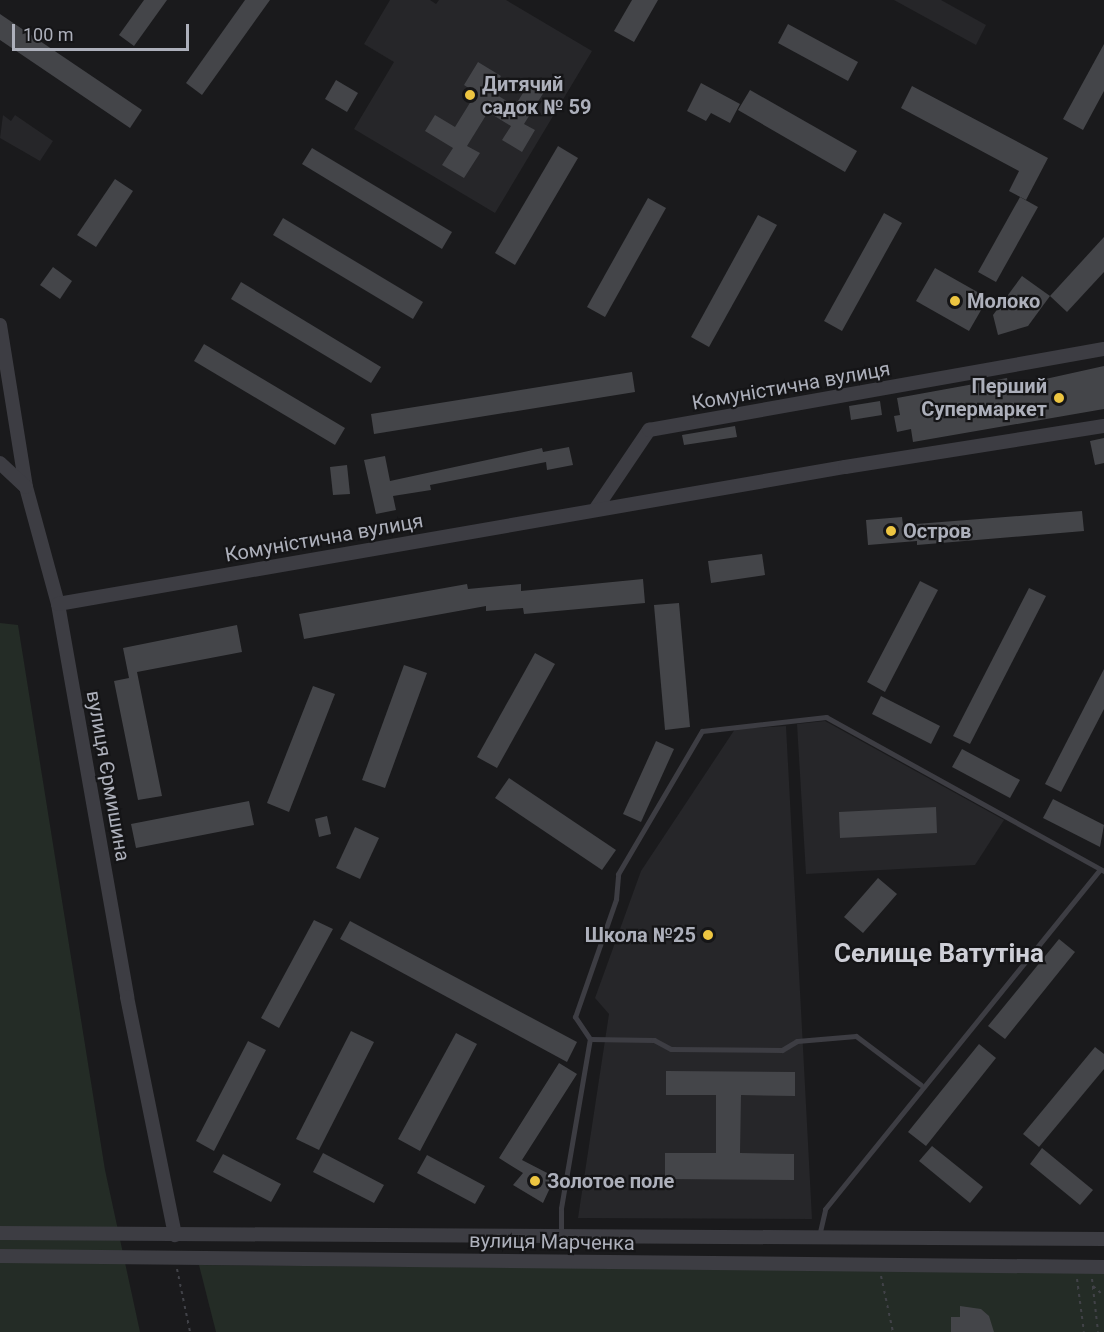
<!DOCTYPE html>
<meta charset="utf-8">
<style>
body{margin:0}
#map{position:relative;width:1104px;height:1332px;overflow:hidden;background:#1a1a1c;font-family:Roboto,sans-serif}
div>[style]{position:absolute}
.built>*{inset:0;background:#262629}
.green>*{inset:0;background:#242c26}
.building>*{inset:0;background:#444549}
.path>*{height:2px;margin-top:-1px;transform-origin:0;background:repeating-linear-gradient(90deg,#414248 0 3px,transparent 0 7.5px)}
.service>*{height:5px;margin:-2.5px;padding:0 2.5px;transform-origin:2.5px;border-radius:2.5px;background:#3d3d43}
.tertiary>*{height:14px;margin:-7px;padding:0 7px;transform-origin:7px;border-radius:7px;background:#3d3d43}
.dots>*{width:16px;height:16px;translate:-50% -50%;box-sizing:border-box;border:3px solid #151517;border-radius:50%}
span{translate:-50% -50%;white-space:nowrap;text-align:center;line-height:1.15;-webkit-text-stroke:4.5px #151517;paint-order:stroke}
.poi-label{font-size:20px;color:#adb0bb;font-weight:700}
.left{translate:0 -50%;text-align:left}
.right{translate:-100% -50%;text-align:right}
.street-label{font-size:20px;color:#adb0bb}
.district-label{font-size:26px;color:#cecfd7;font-weight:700}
.scale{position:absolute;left:12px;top:24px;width:177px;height:27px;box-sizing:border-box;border:3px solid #adb0bb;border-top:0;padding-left:8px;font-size:18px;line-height:21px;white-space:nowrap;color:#adb0bb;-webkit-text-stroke:4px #151517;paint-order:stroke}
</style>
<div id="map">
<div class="built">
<div style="clip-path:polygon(390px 0,430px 0,436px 4px,439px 0,506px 0,592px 51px,495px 213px,354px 129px,394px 62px,364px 44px)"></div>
<div style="clip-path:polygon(894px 0,941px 0,986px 25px,976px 45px)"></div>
<div style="clip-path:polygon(3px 115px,11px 121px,15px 115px,53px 141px,40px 161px,0 138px)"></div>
<div style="clip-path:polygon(825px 721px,1004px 820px,975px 865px,806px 874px,797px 724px)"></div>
<div style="clip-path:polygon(786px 726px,812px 1219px,578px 1218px,609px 1014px,595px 998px,641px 871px,735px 729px)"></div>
</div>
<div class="green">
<div style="clip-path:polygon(0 623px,18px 625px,105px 1170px,140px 1332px,0 1332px)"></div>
<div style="clip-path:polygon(199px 1265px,1104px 1272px,1104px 1332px,216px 1332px)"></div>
</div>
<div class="building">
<div style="clip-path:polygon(144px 0,167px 0,134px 46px,119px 35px)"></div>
<div style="clip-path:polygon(245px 0,270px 0,202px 95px,186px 83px)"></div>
<div style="clip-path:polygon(632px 0,658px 0,634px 42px,614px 31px)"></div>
<div style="clip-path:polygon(0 14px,142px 110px,130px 128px,0 40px)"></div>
<div style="clip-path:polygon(788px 24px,858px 62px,848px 81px,778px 43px)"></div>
<div style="clip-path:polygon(1104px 44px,1104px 91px,1083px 130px,1063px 119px)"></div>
<div style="clip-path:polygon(478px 62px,501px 76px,492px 92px,515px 106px,529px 83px,544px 92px,524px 124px,535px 130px,522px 152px,502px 140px,511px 126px,488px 112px,467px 146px,480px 153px,464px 178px,442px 165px,453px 148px,425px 131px,435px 115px,455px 127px,476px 93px,464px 85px)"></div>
<div style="clip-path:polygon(336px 80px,358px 93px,347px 112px,325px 99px)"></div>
<div style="clip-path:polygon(701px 83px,740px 104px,730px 123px,711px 113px,706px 121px,687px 111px)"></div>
<div style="clip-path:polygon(912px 86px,1048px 158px,1026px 200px,1009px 191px,1019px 171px,901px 108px)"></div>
<div style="clip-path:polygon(750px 90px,857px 151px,845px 172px,738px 110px)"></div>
<div style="clip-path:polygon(558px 146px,578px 158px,515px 265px,495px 253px)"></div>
<div style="clip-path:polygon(312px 148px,452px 232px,442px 249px,302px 164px)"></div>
<div style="clip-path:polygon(115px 179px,133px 191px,96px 247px,77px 235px)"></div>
<div style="clip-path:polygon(1020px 197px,1038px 207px,996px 282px,978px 272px)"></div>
<div style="clip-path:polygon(648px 198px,666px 208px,605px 317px,587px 307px)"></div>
<div style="clip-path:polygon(884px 213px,902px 223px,842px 331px,824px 321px)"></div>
<div style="clip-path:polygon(758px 215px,777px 225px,709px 347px,691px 337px)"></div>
<div style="clip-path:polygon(283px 218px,423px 302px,413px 319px,273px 235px)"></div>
<div style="clip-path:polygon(1104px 237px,1104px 272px,1067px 312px,1050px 296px)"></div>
<div style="clip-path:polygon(53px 267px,72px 281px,60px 299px,40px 285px)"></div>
<div style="clip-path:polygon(935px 268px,988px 298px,969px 331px,916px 301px)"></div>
<div style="clip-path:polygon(1022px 276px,1050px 296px,1028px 326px,998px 335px,993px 315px)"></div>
<div style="clip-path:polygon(241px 282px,381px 367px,371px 383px,231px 299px)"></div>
<div style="clip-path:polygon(204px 344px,345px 428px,335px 445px,194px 361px)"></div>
<div style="clip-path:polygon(1104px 366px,1104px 409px,913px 442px,911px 429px,897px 432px,894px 416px,900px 415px,897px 398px,1007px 378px,1009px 387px)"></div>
<div style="clip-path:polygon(632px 372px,635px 392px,374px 434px,371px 414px)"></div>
<div style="clip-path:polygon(880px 401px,882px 415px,851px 420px,849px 406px)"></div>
<div style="clip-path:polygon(735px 426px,737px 437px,684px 445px,682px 435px)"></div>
<div style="clip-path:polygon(1104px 438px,1104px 463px,1095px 465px,1090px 441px)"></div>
<div style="clip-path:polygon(569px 447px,573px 465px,547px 470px,546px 462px,430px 485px,431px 490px,393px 496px,396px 510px,376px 514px,364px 460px,385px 456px,390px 481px,542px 448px,543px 452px)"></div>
<div style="clip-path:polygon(347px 465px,350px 494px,333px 495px,330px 467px)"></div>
<div style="clip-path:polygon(1082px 511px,1084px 531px,917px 545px,917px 541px,868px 545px,866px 520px,902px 517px,903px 525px)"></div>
<div style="clip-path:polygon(762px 554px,765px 575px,711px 583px,708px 561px)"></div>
<div style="clip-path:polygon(643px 579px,645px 603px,524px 614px,523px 608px,486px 611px,486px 606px,304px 639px,299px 614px,467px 584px,468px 589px,521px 584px,521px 591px)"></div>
<div style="clip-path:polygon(920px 581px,938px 590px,885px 692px,867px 682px)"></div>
<div style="clip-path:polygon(1029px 588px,1046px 596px,970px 744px,953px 736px)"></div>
<div style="clip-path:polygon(679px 603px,690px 727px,665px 730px,654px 605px)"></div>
<div style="clip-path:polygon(237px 625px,242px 652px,137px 672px,162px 796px,138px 800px,114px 681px,129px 678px,123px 648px)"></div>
<div style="clip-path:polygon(535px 653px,555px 664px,497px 768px,477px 757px)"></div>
<div style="clip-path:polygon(404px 665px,427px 673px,385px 788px,362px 780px)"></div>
<div style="clip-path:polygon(1104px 669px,1104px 709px,1061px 792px,1045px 784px)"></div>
<div style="clip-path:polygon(313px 686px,335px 694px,289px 812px,267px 803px)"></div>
<div style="clip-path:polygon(881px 696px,940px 726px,931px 744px,872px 714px)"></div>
<div style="clip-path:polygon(656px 741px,674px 749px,641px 822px,623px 814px)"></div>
<div style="clip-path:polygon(962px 749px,1020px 780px,1010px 798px,952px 767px)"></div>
<div style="clip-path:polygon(509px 778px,616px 850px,602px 870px,495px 798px)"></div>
<div style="clip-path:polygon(1053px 799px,1104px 825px,1100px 847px,1043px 818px)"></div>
<div style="clip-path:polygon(249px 801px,254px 825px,136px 848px,131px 824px)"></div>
<div style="clip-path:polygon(936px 807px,937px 833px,840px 838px,839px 812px)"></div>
<div style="clip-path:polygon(327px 816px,331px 834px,319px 837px,315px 819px)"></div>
<div style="clip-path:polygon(355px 827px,379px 838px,360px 879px,336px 868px)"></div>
<div style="clip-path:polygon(878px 878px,897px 894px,863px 933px,844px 917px)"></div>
<div style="clip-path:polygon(314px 920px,333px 929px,279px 1028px,261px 1018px)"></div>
<div style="clip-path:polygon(350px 921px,577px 1042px,567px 1062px,340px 939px)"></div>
<div style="clip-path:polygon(1059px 939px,1075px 952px,1005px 1039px,988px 1026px)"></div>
<div style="clip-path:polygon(351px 1031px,374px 1042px,319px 1150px,296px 1139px)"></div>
<div style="clip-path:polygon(456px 1033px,477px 1044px,420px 1151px,398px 1139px)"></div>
<div style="clip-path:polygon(248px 1041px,266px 1050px,214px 1151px,196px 1141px)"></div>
<div style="clip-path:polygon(979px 1044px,996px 1058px,926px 1146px,908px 1132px)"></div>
<div style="clip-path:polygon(1095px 1047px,1104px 1054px,1104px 1069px,1039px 1147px,1023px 1134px)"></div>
<div style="clip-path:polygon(559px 1063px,577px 1074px,522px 1160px,555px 1177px,543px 1203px,513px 1185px,523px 1173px,499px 1158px)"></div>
<div style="clip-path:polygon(666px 1071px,795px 1072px,795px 1096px,741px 1095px,740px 1153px,794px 1154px,794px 1180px,665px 1179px,665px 1153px,716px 1153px,716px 1095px,666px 1095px)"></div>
<div style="clip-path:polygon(932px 1146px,983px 1187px,970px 1203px,919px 1161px)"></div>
<div style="clip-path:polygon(1042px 1148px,1093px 1190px,1080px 1205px,1030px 1164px)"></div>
<div style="clip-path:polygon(323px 1153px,384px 1185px,374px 1203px,313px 1172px)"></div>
<div style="clip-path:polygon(223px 1154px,281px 1184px,271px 1202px,213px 1172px)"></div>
<div style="clip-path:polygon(427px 1155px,485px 1186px,475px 1204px,417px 1173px)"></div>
<div style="clip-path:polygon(960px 1306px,981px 1309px,989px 1316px,994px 1332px,951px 1332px,951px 1317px,960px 1317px)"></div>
</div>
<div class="path">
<div style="left:177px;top:1269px;width:64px;rotate:78.3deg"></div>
<div style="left:881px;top:1276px;width:57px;rotate:77.9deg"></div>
<div style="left:1077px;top:1279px;width:53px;rotate:82.5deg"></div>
<div style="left:1092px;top:1279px;width:53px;rotate:83.5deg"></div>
<div style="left:1093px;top:1286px;width:15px;rotate:42deg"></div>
</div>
<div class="service">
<div style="left:590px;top:1039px;width:64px;rotate:0.9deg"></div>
<div style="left:654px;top:1040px;width:19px;rotate:28deg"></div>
<div style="left:671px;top:1049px;width:111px;rotate:0.5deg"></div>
<div style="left:782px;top:1050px;width:17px;rotate:-31deg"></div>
<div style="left:797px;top:1041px;width:59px;rotate:-4.8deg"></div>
<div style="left:856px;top:1036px;width:81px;rotate:37deg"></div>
<div style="left:561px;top:1235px;width:27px;rotate:-90deg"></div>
<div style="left:561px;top:1208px;width:171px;rotate:-80.3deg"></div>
<div style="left:590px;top:1039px;width:27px;rotate:-124deg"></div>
<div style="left:575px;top:1017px;width:125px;rotate:-70.8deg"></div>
<div style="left:616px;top:899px;width:25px;rotate:-85deg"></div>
<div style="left:618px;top:874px;width:166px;rotate:-59.6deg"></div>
<div style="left:702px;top:731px;width:125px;rotate:-6.4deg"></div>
<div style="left:826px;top:717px;width:318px;rotate:29deg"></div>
<div style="left:819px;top:1236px;width:28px;rotate:-77deg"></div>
<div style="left:825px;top:1209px;width:437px;rotate:-51deg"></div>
</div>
<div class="tertiary">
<div style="left:0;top:325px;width:164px;rotate:80.9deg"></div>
<div style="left:26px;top:487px;width:121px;rotate:74.7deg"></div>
<div style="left:58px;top:604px;width:399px;rotate:80deg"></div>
<div style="left:127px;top:997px;width:243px;rotate:78.6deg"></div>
<div style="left:0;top:463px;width:35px;rotate:43deg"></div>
<div style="left:595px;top:510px;width:97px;rotate:-56deg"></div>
<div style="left:649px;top:430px;width:462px;rotate:-10.1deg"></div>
<div style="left:58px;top:604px;width:799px;rotate:-9.88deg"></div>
<div style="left:845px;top:467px;width:262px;rotate:-9deg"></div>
<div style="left:0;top:1233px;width:1104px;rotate:0.31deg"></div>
<div style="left:0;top:1256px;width:1104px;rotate:0.57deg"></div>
</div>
<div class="dots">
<div style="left:470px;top:95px;background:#edc541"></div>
<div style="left:955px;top:301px;background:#edc541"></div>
<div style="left:1059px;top:398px;background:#edc541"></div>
<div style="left:891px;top:531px;background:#edc541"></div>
<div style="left:708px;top:935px;background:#edc541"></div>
<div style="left:535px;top:1181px;background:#edc541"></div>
</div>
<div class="poi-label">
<span class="left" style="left:482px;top:96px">Дитячий<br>садок № 59</span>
<span class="left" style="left:967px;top:301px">Молоко</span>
<span class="right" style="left:1047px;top:398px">Перший<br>Супермаркет</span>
<span class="left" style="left:903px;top:531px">Остров</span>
<span class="right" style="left:696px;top:935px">Школа №25</span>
<span class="left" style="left:547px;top:1181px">Золотое поле</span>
</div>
<div class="street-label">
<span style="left:791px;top:386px;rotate:-10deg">Комуністична вулиця</span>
<span style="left:324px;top:538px;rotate:-10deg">Комуністична вулиця</span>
<span style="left:108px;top:776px;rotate:80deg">вулиця Єрмишина</span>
<span style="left:552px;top:1242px;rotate:1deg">вулиця Марченка</span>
</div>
<div class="district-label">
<span style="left:939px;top:954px">Селище Ватутіна</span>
</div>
<div class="scale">100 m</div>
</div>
